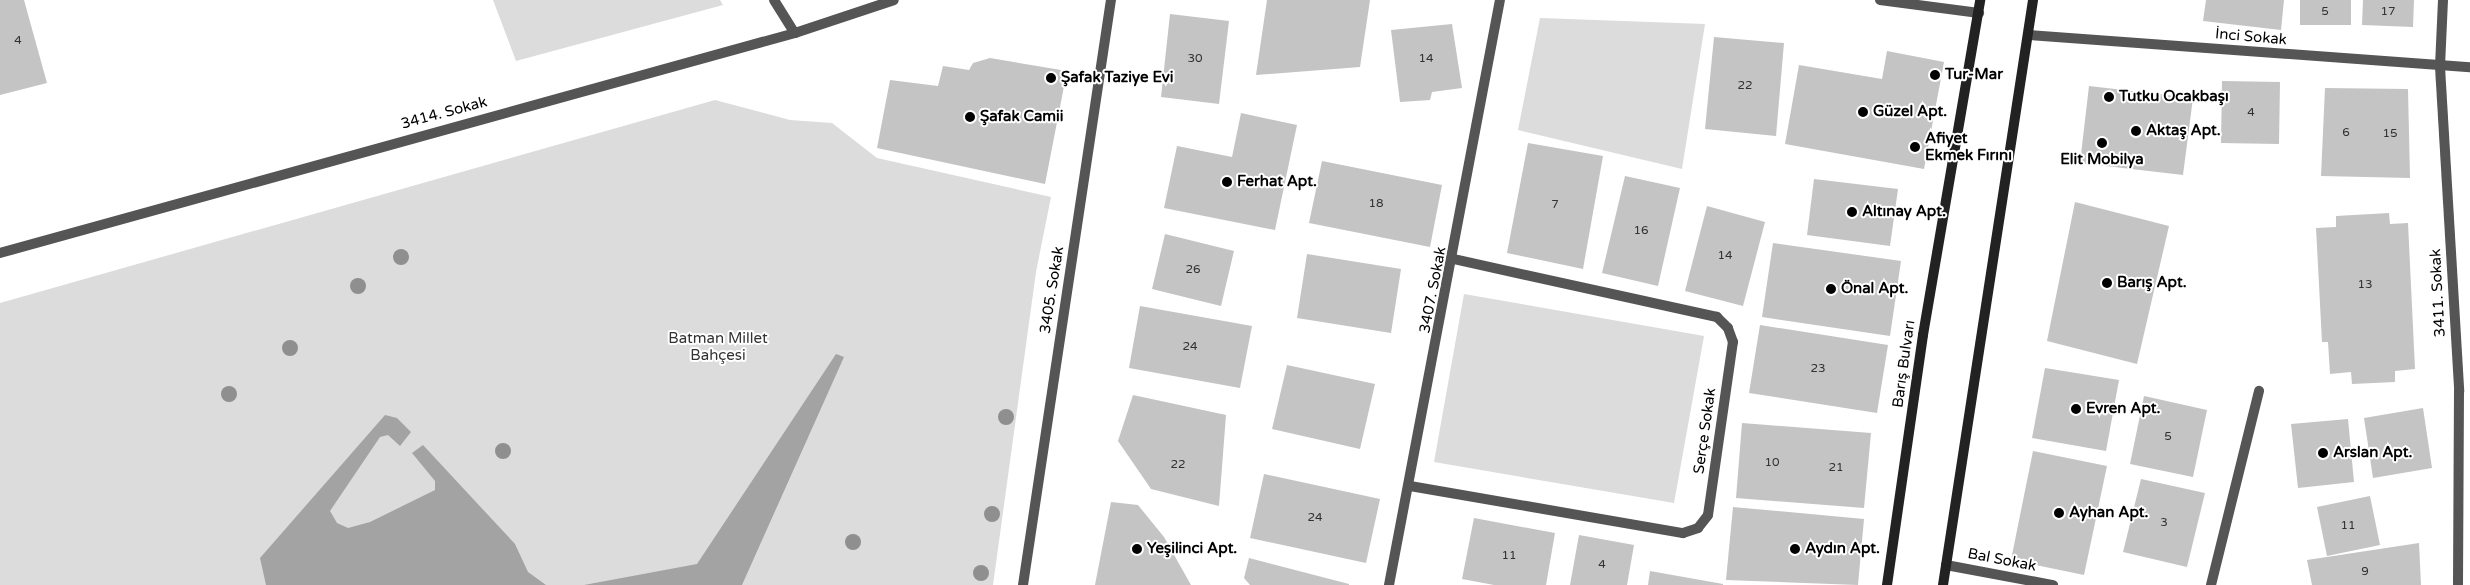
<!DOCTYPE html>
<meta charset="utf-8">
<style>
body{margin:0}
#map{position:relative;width:2470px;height:585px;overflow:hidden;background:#fff;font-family:"Varela Round",sans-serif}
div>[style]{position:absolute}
.green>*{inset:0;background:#dcdcdc}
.water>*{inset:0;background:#a3a3a3}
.building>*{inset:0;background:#c4c4c4}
.service>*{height:10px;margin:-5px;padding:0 5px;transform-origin:5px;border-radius:5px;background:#555}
.minor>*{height:10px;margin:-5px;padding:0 5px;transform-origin:5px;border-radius:5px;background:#555}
.secondary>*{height:10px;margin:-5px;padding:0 5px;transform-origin:5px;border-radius:5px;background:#222}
.trees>*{width:16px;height:16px;margin:-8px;border-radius:50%;background:#8f8f8f}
.dots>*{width:14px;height:14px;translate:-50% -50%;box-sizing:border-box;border:2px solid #fff;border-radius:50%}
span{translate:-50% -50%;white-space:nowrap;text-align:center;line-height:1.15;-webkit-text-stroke:4px #fff;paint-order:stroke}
.number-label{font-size:12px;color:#313131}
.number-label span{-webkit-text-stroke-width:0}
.street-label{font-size:15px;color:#000}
.poi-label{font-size:15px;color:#000;font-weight:700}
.left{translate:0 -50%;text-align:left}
.park-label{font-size:15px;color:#333}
</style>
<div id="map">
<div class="green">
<div style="clip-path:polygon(493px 0,720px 0,723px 5px,516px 61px)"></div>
<div style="clip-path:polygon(1540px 18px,1705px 24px,1682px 169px,1518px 130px)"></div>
<div style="clip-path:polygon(715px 100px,790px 120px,832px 123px,877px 158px,1051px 197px,1036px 272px,993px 585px,0 585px,0 303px)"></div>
<div style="clip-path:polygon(1464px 294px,1704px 336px,1674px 503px,1434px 462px)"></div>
</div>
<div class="water">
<div style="clip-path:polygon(836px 354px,844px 357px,742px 585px,584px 585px,697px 564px)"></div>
<div style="clip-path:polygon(385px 415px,397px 418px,411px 432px,400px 446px,388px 435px,380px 437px,330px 511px,337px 523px,348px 528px,370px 522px,435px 490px,435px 481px,412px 453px,423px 445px,515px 544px,528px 572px,546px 585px,266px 585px,260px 558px)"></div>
</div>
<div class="building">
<div style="clip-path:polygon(0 0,24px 0,47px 83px,0 95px)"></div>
<div style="clip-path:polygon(1267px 0,1370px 0,1360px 67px,1256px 75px)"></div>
<div style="clip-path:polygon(2206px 0,2284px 0,2281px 30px,2203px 21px)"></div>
<div style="clip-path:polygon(2300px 0,2351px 0,2351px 25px,2300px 25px)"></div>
<div style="clip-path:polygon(2363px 0,2414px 0,2413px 27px,2362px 25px)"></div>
<div style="clip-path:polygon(1170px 14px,1229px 21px,1219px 104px,1161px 97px)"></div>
<div style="clip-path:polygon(1452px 24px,1462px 88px,1432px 92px,1430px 100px,1400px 102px,1391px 30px)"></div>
<div style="clip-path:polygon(1714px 37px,1784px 43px,1776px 136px,1705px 129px)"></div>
<div style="clip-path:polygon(1887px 51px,1944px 62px,1924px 169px,1785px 144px,1799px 65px,1882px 79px)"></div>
<div style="clip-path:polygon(990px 58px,1067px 71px,1045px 184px,877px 148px,890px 80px,938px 86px,943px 66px,969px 70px,973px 63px)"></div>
<div style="clip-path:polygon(2222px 81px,2280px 82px,2279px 144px,2221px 143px)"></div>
<div style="clip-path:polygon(2089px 86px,2193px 98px,2183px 175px,2080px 163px)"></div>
<div style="clip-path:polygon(2325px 88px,2408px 89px,2410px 178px,2321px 176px)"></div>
<div style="clip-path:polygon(1241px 113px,1297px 125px,1275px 230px,1164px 208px,1177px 146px,1232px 157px)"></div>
<div style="clip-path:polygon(1528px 143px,1603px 156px,1583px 269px,1507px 253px)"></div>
<div style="clip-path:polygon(1322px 161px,1442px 185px,1430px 247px,1309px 223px)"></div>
<div style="clip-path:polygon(1625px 176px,1680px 188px,1658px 286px,1602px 273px)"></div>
<div style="clip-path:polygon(1814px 179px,1898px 189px,1890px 246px,1807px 235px)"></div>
<div style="clip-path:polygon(2075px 202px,2169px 226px,2137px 364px,2047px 341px)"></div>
<div style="clip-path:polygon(1707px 206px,1765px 222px,1743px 306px,1685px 291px)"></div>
<div style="clip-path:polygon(2389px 213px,2390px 224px,2408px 223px,2415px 369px,2395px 371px,2395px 382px,2352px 384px,2351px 372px,2330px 374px,2328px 342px,2322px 342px,2316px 228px,2336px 227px,2336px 216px)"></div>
<div style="clip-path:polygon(1165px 234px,1234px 251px,1221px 306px,1152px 289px)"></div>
<div style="clip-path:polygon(1773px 243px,1901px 261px,1890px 336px,1762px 317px)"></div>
<div style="clip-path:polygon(1307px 254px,1401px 269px,1391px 333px,1297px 318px)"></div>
<div style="clip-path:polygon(1140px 306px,1252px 326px,1240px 388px,1129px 368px)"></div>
<div style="clip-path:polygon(1760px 325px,1888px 345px,1877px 413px,1749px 393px)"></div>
<div style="clip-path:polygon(1287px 365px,1375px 384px,1360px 449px,1272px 429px)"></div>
<div style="clip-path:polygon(2045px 368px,2119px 380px,2106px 451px,2032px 438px)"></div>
<div style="clip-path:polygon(1133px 395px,1226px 415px,1219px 506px,1151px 489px,1118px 441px)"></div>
<div style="clip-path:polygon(2144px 396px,2207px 410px,2193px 477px,2130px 464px)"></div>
<div style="clip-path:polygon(2423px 408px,2432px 468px,2373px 478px,2364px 418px)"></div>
<div style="clip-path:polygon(2348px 419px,2354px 482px,2298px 488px,2291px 424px)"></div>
<div style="clip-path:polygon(1742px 423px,1871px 433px,1864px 508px,1736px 498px)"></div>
<div style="clip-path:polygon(2033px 451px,2107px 466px,2084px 575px,2011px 560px)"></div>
<div style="clip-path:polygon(1264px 474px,1380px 499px,1366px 563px,1250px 538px)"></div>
<div style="clip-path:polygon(2141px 479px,2205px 493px,2187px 567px,2123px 552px)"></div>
<div style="clip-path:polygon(2370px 496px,2380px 545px,2327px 556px,2317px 507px)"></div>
<div style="clip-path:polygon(1111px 502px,1138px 505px,1164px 537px,1191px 585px,1095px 585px)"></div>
<div style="clip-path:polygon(1733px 507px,1864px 519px,1858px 585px,1726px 580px)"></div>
<div style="clip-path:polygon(1474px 518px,1555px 533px,1546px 585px,1494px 585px,1462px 579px)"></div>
<div style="clip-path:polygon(1579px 535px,1634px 545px,1627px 585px,1570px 585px)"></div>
<div style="clip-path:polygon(2419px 543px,2421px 585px,2312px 585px,2307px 560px)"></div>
<div style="clip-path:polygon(1249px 558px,1349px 584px,1349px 585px,1250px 585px,1244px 578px)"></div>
<div style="clip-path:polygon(1650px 571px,1723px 584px,1723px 585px,1648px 585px)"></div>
</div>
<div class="service">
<div style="left:2211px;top:585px;width:200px;rotate:-76.1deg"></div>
</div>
<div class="minor">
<div style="left:774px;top:0;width:39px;rotate:58deg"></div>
<div style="left:1880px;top:0;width:100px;rotate:7.5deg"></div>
<div style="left:2443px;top:0;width:67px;rotate:92.6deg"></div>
<div style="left:2440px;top:67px;width:325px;rotate:86.6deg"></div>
<div style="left:2459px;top:391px;width:194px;rotate:90.3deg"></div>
<div style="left:2030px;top:35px;width:441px;rotate:4.2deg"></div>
<div style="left:0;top:253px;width:825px;rotate:-15.47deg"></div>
<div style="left:795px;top:33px;width:104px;rotate:-18.4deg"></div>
<div style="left:1410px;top:486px;width:277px;rotate:9.8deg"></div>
<div style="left:1683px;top:533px;width:16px;rotate:-18deg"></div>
<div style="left:1698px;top:528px;width:16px;rotate:-52deg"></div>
<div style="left:1708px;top:515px;width:175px;rotate:-81.8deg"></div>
<div style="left:1733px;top:342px;width:15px;rotate:-110deg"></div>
<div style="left:1728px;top:328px;width:16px;rotate:-135deg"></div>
<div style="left:1717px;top:317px;width:269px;rotate:-167.6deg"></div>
<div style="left:1946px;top:565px;width:109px;rotate:10.6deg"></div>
<div style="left:1023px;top:585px;width:592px;rotate:-81.45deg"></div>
<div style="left:1389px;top:585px;width:595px;rotate:-79.26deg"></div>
</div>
<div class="secondary">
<div style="left:1887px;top:585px;width:253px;rotate:-81.8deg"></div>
<div style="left:1923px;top:335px;width:340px;rotate:-80.3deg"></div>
<div style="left:1943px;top:585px;width:592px;rotate:-81.25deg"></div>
</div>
<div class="trees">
<div style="left:401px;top:257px"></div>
<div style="left:358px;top:286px"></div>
<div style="left:290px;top:348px"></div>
<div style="left:229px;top:394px"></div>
<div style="left:1006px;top:417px"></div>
<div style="left:503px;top:451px"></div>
<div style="left:992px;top:514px"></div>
<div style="left:853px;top:542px"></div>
<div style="left:981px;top:573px"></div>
</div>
<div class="dots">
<div style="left:1935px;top:75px;background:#000"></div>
<div style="left:1051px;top:78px;background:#000"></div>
<div style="left:2109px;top:97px;background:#000"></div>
<div style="left:1863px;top:112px;background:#000"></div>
<div style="left:970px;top:117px;background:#000"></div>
<div style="left:2136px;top:131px;background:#000"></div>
<div style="left:2102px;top:143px;background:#000"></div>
<div style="left:1915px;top:147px;background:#000"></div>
<div style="left:1227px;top:182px;background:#000"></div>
<div style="left:1852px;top:212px;background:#000"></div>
<div style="left:2107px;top:283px;background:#000"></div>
<div style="left:1831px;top:289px;background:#000"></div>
<div style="left:2076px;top:409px;background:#000"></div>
<div style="left:2323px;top:453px;background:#000"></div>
<div style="left:2059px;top:513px;background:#000"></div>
<div style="left:1137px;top:549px;background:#000"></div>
<div style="left:1795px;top:549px;background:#000"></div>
</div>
<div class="number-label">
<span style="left:2325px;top:12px">5</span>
<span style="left:2388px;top:12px">17</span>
<span style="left:18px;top:41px">4</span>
<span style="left:1195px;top:59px">30</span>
<span style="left:1426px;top:59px">14</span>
<span style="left:1745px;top:86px">22</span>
<span style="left:2251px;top:113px">4</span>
<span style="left:2346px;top:133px">6</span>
<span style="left:2390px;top:134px">15</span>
<span style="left:1376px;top:204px">18</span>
<span style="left:1555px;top:205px">7</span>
<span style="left:1641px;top:231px">16</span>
<span style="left:1725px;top:256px">14</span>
<span style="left:1193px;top:270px">26</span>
<span style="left:2365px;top:285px">13</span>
<span style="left:1190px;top:347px">24</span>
<span style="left:1818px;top:369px">23</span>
<span style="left:2168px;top:437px">5</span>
<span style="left:1772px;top:463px">10</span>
<span style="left:1178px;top:465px">22</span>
<span style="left:1836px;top:468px">21</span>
<span style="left:1315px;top:518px">24</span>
<span style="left:2164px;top:523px">3</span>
<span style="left:2348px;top:526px">11</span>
<span style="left:1509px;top:556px">11</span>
<span style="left:1602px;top:565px">4</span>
<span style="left:2365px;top:572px">9</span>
</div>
<div class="street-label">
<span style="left:2251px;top:37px;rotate:5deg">İnci Sokak</span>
<span style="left:444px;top:113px;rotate:-15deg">3414. Sokak</span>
<span style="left:1052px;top:290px;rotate:-81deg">3405. Sokak</span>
<span style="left:1433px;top:290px;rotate:-79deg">3407. Sokak</span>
<span style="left:2438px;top:293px;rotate:-93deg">3411. Sokak</span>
<span style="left:1904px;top:364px;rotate:-82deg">Barış Bulvarı</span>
<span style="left:1705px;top:431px;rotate:-82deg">Serçe Sokak</span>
<span style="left:2002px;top:560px;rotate:11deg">Bal Sokak</span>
</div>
<div class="poi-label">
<span class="left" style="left:1945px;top:75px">Tur-Mar</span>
<span class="left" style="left:1061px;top:78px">Şafak Taziye Evi</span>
<span class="left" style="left:2119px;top:97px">Tutku Ocakbaşı</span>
<span class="left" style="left:1873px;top:112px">Güzel Apt.</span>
<span class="left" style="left:980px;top:117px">Şafak Camii</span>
<span class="left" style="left:2146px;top:131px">Aktaş Apt.</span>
<span class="left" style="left:1925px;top:147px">Afiyet<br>Ekmek Fırını</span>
<span style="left:2102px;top:160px">Elit Mobilya</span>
<span class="left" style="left:1237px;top:182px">Ferhat Apt.</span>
<span class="left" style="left:1862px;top:212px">Altınay Apt.</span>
<span class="left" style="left:2117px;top:283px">Barış Apt.</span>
<span class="left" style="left:1841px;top:289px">Önal Apt.</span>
<span class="left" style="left:2086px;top:409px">Evren Apt.</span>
<span class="left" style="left:2333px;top:453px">Arslan Apt.</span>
<span class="left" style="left:2069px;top:513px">Ayhan Apt.</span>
<span class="left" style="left:1147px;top:549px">Yeşilinci Apt.</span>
<span class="left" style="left:1805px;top:549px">Aydın Apt.</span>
</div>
<div class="park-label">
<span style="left:718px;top:347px">Batman Millet<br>Bahçesi</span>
</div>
</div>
